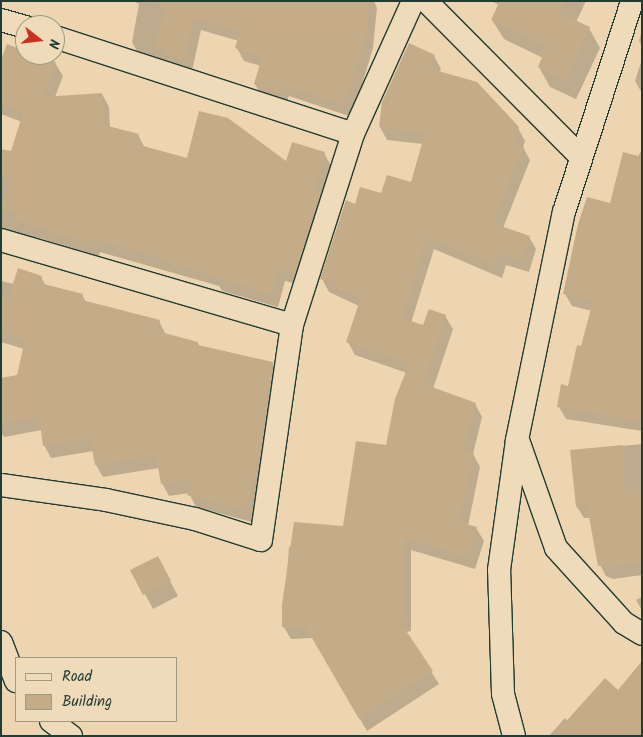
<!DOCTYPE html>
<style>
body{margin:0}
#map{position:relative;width:643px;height:737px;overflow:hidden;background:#eed5b1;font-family:Kalam,sans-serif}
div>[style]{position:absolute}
.shadow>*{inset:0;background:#0003}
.building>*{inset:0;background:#c4ac89}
.roads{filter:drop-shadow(1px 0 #1f3d34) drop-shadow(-1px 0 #1f3d34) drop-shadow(0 1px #1f3d34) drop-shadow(0 -1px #1f3d34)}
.minor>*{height:22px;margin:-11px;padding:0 11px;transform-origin:11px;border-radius:11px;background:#efdab9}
span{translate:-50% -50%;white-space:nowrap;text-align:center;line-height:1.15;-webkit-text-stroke:4px #efdab9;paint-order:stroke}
.frame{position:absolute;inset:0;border:2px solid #1f3d34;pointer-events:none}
.legend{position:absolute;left:15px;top:657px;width:162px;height:65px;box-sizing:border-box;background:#efdab9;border:1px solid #9c9b84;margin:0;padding:6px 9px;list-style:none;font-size:15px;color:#1f3d34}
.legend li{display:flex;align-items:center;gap:10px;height:25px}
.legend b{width:25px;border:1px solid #9c9b84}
.north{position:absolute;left:15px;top:15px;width:50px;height:50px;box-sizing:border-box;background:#efdab9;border:1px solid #9c9b84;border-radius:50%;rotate:106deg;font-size:14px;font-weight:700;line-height:20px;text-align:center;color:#1f3d34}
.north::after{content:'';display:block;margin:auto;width:18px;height:22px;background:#c8321e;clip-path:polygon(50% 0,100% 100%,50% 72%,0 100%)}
</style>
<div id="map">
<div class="shadow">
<div style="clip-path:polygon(133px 1px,374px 1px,377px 8px,373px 48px,354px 111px,351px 110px,349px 116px,289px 96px,286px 104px,262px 96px,255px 84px,261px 66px,244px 61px,237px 48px,239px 41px,201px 30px,192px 71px,173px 67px,169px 61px,139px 55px,132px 42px,139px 4px)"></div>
<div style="clip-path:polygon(491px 1px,586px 1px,576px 22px,589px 28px,600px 48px,576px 99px,550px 87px,539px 67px,543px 58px,504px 39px,492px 20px,499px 5px)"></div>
<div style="clip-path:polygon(642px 29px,642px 46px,639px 41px)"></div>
<div style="clip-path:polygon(25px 52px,25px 55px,55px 63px,63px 76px,55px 97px,102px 94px,109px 107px,110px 128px,138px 135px,145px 148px,188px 159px,287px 163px,324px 153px,331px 166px,302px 285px,285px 281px,278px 307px,222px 291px,219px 286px,100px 252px,99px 256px,36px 237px,35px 242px,1px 234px,1px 150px,12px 152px,22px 122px,1px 114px,1px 63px)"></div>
<div style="clip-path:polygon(434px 56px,441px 69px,439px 72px,518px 128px,525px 141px,523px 147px,530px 160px,503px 228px,529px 237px,536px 249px,529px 272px,506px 265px,502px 278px,434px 249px,411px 323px,424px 327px,445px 316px,453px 329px,433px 389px,475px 404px,482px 417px,473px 454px,480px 467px,468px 526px,476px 528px,484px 541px,475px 569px,411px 550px,411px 631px,406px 632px,439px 684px,367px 731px,313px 638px,291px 639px,283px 626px,289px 547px,344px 528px,387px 446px,407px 373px,355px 355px,348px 342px,359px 306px,329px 292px,322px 279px,356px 205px,412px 183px,423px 144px,387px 140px,380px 127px,384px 102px)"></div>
<div style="clip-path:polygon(642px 59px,642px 93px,635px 81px)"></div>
<div style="clip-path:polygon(641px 151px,642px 151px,642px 431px,566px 419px,559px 407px,569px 387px,592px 311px,572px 306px,565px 294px)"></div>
<div style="clip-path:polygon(41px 277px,46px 286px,82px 295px,86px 302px,159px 321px,166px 335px,198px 344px,200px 347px,273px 364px,280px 376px,252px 522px,196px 507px,189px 493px,169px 496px,162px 483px,159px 468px,103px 477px,96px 465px,94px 451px,51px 458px,44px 445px,42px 430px,4px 437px,1px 432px,1px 379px,47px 370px,24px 349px,1px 342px,1px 281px,14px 284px)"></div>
<div style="clip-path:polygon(642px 444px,642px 575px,613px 579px,606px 576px,600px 565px,591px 518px,584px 518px,577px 507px,571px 451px)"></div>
<div style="clip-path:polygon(132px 570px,165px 572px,178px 596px,153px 609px)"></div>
<div style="clip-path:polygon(642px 597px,642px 610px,636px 600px)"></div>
<div style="clip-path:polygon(618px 691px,642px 736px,549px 736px,565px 718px,568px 721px)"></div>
</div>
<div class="building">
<div style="clip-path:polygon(157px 1px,370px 1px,366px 35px,347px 99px,344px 98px,342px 104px,282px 85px,279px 93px,254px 84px,262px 57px,235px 48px,240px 32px,194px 18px,185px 59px,164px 55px,165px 49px,154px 47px,165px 9px,157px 7px)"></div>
<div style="clip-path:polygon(500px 1px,566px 1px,560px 13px,590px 27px,565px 80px,538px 67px,547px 46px,491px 20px)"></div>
<div style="clip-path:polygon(409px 43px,435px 55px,428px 68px,477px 82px,519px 127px,513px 142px,524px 146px,498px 208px,495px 224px,530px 236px,522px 260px,499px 253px,495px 266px,427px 237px,402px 318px,423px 325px,429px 309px,446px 315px,424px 384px,476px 403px,463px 450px,474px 453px,459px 522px,477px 527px,468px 557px,404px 538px,404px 618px,399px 620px,433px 671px,359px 719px,305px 626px,282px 627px,282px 605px,294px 522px,343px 526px,356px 441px,386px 445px,395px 399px,409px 364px,346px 342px,361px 297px,334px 288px,336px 283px,320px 279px,346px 200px,355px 204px,360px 187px,381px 193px,387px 175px,411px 182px,425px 133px,379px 127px,382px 102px)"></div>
<div style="clip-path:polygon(7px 44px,25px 51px,25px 55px,36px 55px,56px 62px,43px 97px,102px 93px,104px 125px,139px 134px,136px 144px,187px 158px,199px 111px,228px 118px,286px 161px,292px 142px,325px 152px,314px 190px,321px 193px,295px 273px,278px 269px,271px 295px,136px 251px,93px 240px,92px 244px,14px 220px,16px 213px,1px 208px,11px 180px,1px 177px,1px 149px,11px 151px,23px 113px,1px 105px,1px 60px)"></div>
<div style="clip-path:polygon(623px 152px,642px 157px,642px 421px,557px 407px,561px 384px,568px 386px,577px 345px,581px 346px,593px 301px,563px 294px,578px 224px,587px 197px,610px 203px)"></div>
<div style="clip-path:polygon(18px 268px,42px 276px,40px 283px,83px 294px,82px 300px,160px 320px,157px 331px,198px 342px,198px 345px,273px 362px,260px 457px,245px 510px,187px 495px,192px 479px,161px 484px,156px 455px,95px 465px,90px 438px,43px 446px,39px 416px,1px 424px,1px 378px,17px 375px,25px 340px,1px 332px,1px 297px,8px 299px)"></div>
<div style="clip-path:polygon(623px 445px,625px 489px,642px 490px,642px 563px,605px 568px,604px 565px,598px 566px,587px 506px,576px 507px,570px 450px)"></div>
<div style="clip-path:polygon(158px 556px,171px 581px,143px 595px,130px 570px)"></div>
<div style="clip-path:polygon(642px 661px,642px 736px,553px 736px,605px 678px,618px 690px)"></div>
</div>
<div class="roads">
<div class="minor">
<div style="left:426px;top:1px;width:218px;rotate:45.2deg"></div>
<div style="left:1px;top:20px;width:25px;rotate:16deg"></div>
<div style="left:55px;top:37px;width:313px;rotate:18deg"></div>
<div style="left:353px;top:134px;width:146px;rotate:-65.7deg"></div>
<div style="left:1px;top:240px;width:303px;rotate:16.3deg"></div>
<div style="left:519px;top:443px;width:111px;rotate:70.6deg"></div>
<div style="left:556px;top:548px;width:101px;rotate:47.8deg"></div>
<div style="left:624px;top:623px;width:21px;rotate:31deg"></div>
<div style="left:1px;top:485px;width:106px;rotate:8.1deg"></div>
<div style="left:106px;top:500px;width:91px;rotate:12.1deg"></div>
<div style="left:195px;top:519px;width:69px;rotate:17.7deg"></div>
<div style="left:261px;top:540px;width:217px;rotate:-81.8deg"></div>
<div style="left:292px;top:325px;width:201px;rotate:-72.3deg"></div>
<div style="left:1px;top:642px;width:42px;rotate:69deg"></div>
<div style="left:51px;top:721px;width:25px;rotate:37deg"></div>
<div style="left:514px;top:736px;width:43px;rotate:-104.7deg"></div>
<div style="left:503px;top:694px;width:124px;rotate:-91.8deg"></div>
<div style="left:499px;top:570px;width:131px;rotate:-82.1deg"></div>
<div style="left:517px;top:440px;width:233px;rotate:-78.4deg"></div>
<div style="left:564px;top:212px;width:222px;rotate:-72.1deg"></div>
</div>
</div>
<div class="frame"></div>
<ul class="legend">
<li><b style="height:6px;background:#efdab9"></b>Road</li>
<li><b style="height:14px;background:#c4ac89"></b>Building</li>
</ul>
<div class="north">N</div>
</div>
